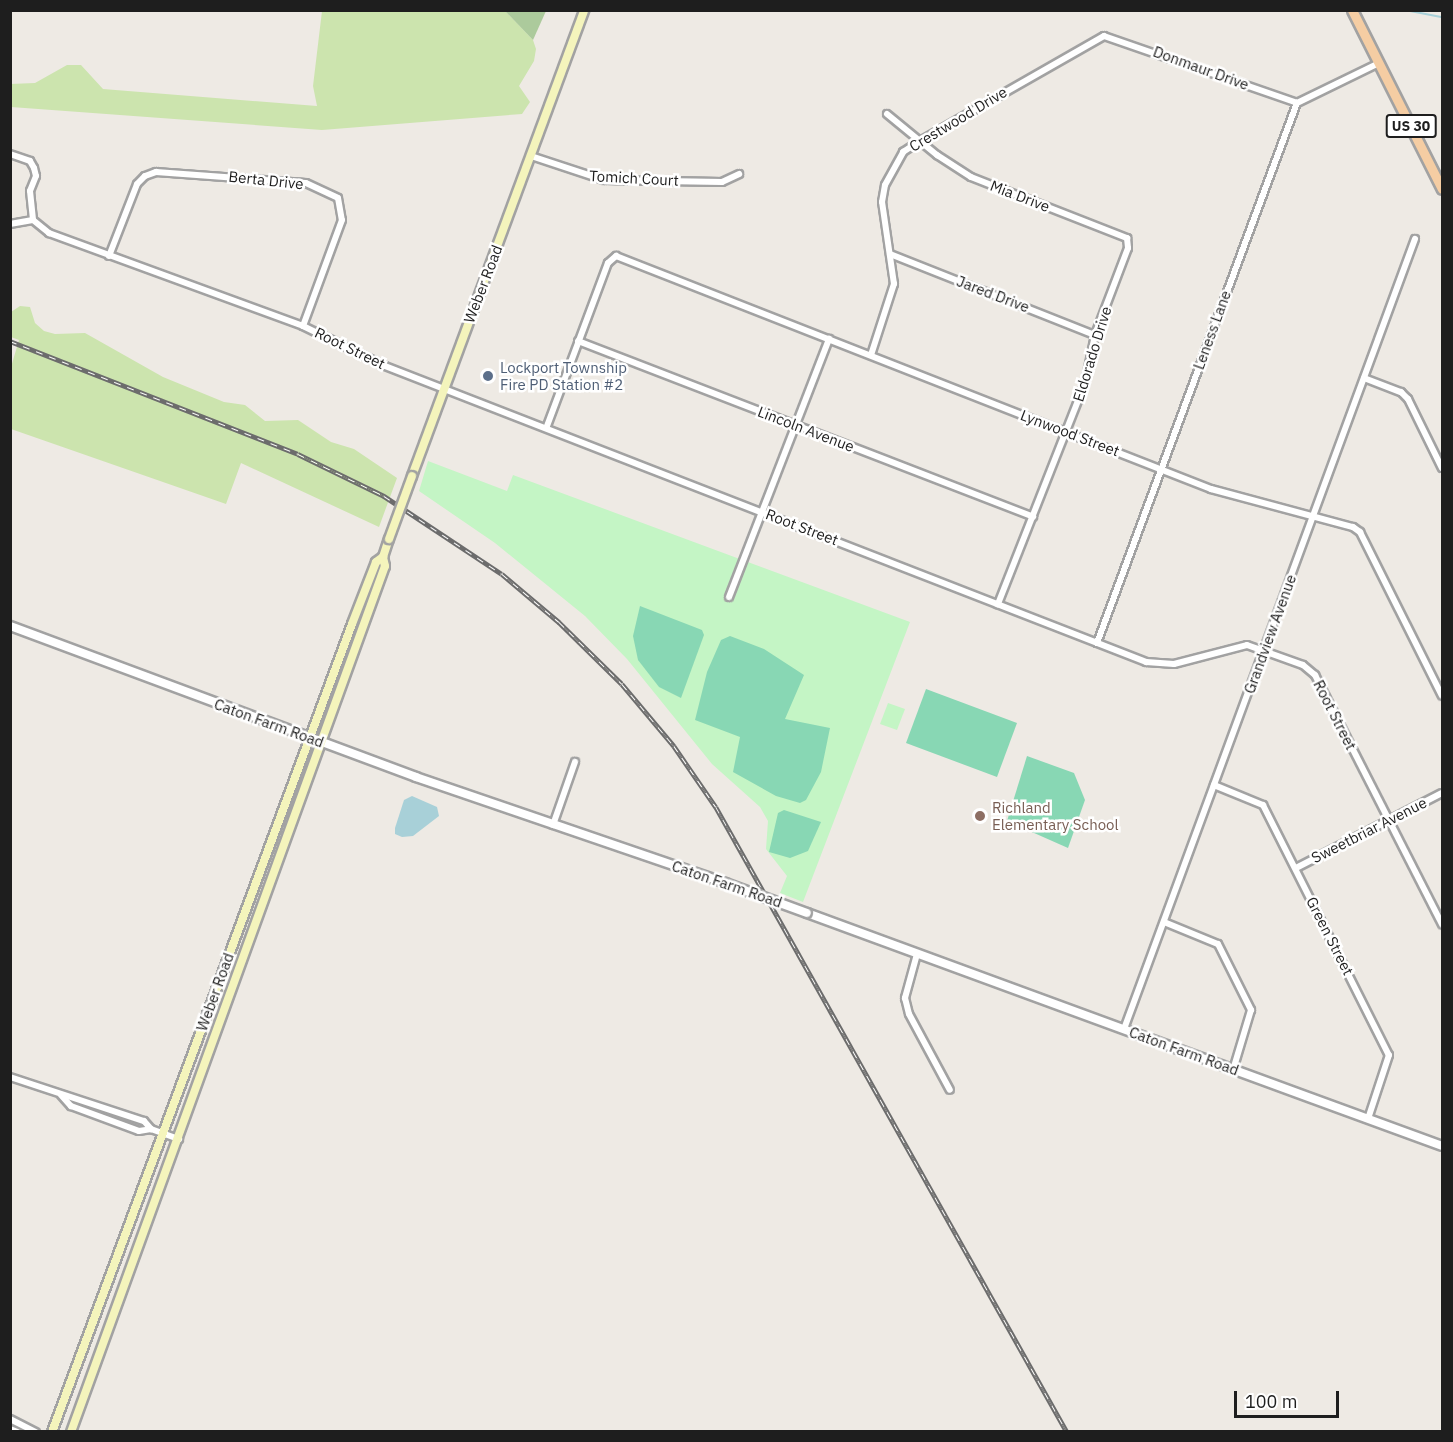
<!DOCTYPE html>
<style>
body{margin:0}
#map{position:relative;width:1453px;height:1442px;overflow:hidden;background:#eeeae4;font-family:"IBM Plex Sans",sans-serif}
div>[style]{position:absolute}
.grass>*{inset:0;background:#cce4ae}
.forest>*{inset:0;background:#acca9c}
.park>*{inset:0;background:#c4f5c5}
.pitch>*{inset:0;background:#88d7b4}
.water>*{inset:0;background:#a8d0d8}
.stream>*{height:2px;margin:-1px;padding:0 1px;transform-origin:1px;border-radius:1px;background:#a8d0d8}
.roads{filter:drop-shadow(2px 0 #a2a2a2) drop-shadow(-2px 0 #a2a2a2) drop-shadow(0 2px #a2a2a2) drop-shadow(0 -2px #a2a2a2)}
.minor>*{height:6px;margin:-3px;padding:0 3px;transform-origin:3px;border-radius:3px;background:#fff}
.tertiary>*{height:8px;margin:-4px;padding:0 4px;transform-origin:4px;border-radius:4px;background:#fff}
.secondary>*{height:8px;margin:-4px;padding:0 4px;transform-origin:4px;border-radius:4px;background:#f4f4bc}
.primary>*{height:9px;margin:-4.5px;padding:0 4.5px;transform-origin:4.5px;border-radius:4.5px;background:#f5cda3}
.rail>*{height:4.5px;margin-top:-2.25px;transform-origin:0;background:repeating-linear-gradient(90deg,#fff 0 7px,#6c6c6c 0 14px);box-sizing:border-box;border-block:2px solid #6c6c6c}
.bridges{filter:drop-shadow(2px 0 #a2a2a2) drop-shadow(-2px 0 #a2a2a2) drop-shadow(0 2px #a2a2a2) drop-shadow(0 -2px #a2a2a2)}
.tertiary-bridge>*{height:8px;margin:-4px;padding:0 4px;transform-origin:4px;border-radius:4px;background:#fff}
.secondary-bridge>*{height:8px;margin:-4px;padding:0 4px;transform-origin:4px;border-radius:4px;background:#f4f4bc}
.dots>*{width:16px;height:16px;translate:-50% -50%;box-sizing:border-box;border:3px solid #fff;border-radius:50%}
span{translate:-50% -50%;white-space:nowrap;text-align:center;line-height:1.15;-webkit-text-stroke:5px #fff;paint-order:stroke}
.shield-label span{padding:2px 4px;background:#fff;border:2px solid;border-radius:4px;-webkit-text-stroke-width:0}
.shield-label{font-size:14px;color:#1e1e1e;font-weight:700}
.street-label{font-size:15px;color:#1e1e1e}
.service-label{font-size:15px;color:#4e5e75}
.left{translate:0 -50%;text-align:left}
.education-label{font-size:15px;color:#785e54}
.frame{position:absolute;inset:0;border:12px solid #1e1e1e;pointer-events:none}
.scale{position:absolute;left:1234px;top:1391px;width:105px;height:27px;box-sizing:border-box;border:3px solid #1e1e1e;border-top:0;padding-left:8px;font-size:18px;line-height:21px;white-space:nowrap;color:#1e1e1e;-webkit-text-stroke:4px #fff;paint-order:stroke}
</style>
<div id="map">
<div class="grass">
<div style="clip-path:polygon(322px 11px,505px 11px,533px 40px,536px 49px,534px 61px,519px 86px,530px 102px,522px 114px,322px 130px,11px 107px,10px 84px,35px 83px,67px 65px,81px 65px,103px 89px,317px 106px,313px 86px)"></div>
<div style="clip-path:polygon(20px 306px,30px 307px,35px 323px,44px 331px,55px 334px,85px 333px,163px 377px,224px 402px,245px 405px,265px 421px,298px 420px,331px 442px,354px 449px,397px 478px,379px 527px,241px 463px,226px 504px,11px 429px,11px 367px,19px 340px,11px 337px,11px 312px)"></div>
</div>
<div class="forest">
<div style="clip-path:polygon(505px 11px,546px 11px,533px 40px)"></div>
</div>
<div class="park">
<div style="clip-path:polygon(428px 461px,507px 491px,513px 475px,910px 622px,803px 902px,780px 893px,787px 876px,766px 849px,768px 821px,760px 807px,712px 764px,627px 659px,585px 616px,495px 543px,419px 491px)"></div>
<div style="clip-path:polygon(888px 703px,905px 709px,897px 730px,880px 724px)"></div>
</div>
<div class="pitch">
<div style="clip-path:polygon(640px 606px,702px 630px,704px 635px,681px 698px,659px 687px,638px 660px,633px 636px)"></div>
<div style="clip-path:polygon(730px 636px,764px 649px,804px 675px,785px 719px,830px 728px,821px 772px,806px 800px,800px 803px,776px 796px,733px 772px,740px 737px,695px 720px,707px 672px,721px 640px)"></div>
<div style="clip-path:polygon(926px 689px,1017px 723px,997px 777px,906px 743px)"></div>
<div style="clip-path:polygon(1027px 756px,1074px 773px,1085px 800px,1068px 848px,1007px 821px)"></div>
<div style="clip-path:polygon(784px 810px,821px 822px,808px 851px,790px 858px,769px 852px,778px 813px)"></div>
</div>
<div class="water">
<div style="clip-path:polygon(412px 796px,437px 807px,439px 816px,413px 836px,402px 837px,395px 834px,395px 828px,404px 800px)"></div>
</div>
<div class="stream">
<div style="left:1405px;top:10px;width:38px;rotate:11deg"></div>
</div>
<div class="roads">
<div class="minor">
<div style="left:887px;top:114px;width:65px;rotate:39.4deg"></div>
<div style="left:937px;top:155px;width:40px;rotate:32.9deg"></div>
<div style="left:971px;top:177px;width:168px;rotate:21.4deg"></div>
<div style="left:1127px;top:238px;width:10px;rotate:84deg"></div>
<div style="left:1128px;top:248px;width:93px;rotate:110.8deg"></div>
<div style="left:1095px;top:335px;width:49px;rotate:101.8deg"></div>
<div style="left:1085px;top:383px;width:238px;rotate:111.5deg"></div>
<div style="left:10px;top:154px;width:21px;rotate:19deg"></div>
<div style="left:30px;top:161px;width:8px;rotate:60deg"></div>
<div style="left:34px;top:168px;width:8px;rotate:76deg"></div>
<div style="left:36px;top:176px;width:16px;rotate:112deg"></div>
<div style="left:30px;top:191px;width:29px;rotate:84deg"></div>
<div style="left:531px;top:156px;width:77px;rotate:18.2deg"></div>
<div style="left:604px;top:180px;width:118px;rotate:1deg"></div>
<div style="left:722px;top:182px;width:19px;rotate:-25deg"></div>
<div style="left:33px;top:220px;width:21px;rotate:39deg"></div>
<div style="left:49px;top:233px;width:270px;rotate:20.1deg"></div>
<div style="left:303px;top:326px;width:91px;rotate:26deg"></div>
<div style="left:385px;top:366px;width:817px;rotate:21.25deg"></div>
<div style="left:1146px;top:662px;width:28px;rotate:4deg"></div>
<div style="left:1174px;top:664px;width:75px;rotate:-14.6deg"></div>
<div style="left:1247px;top:645px;width:59px;rotate:19.7deg"></div>
<div style="left:1303px;top:665px;width:16px;rotate:40deg"></div>
<div style="left:1315px;top:675px;width:280px;rotate:63deg"></div>
<div style="left:10px;top:224px;width:23px;rotate:-10deg"></div>
<div style="left:890px;top:254px;width:220px;rotate:21.6deg"></div>
<div style="left:109px;top:256px;width:77px;rotate:-68.7deg"></div>
<div style="left:137px;top:184px;width:11px;rotate:-45deg"></div>
<div style="left:145px;top:176px;width:12px;rotate:-20deg"></div>
<div style="left:156px;top:172px;width:150px;rotate:4.2deg"></div>
<div style="left:306px;top:183px;width:35px;rotate:25deg"></div>
<div style="left:338px;top:198px;width:22px;rotate:80deg"></div>
<div style="left:342px;top:220px;width:113px;rotate:110.2deg"></div>
<div style="left:578px;top:341px;width:488px;rotate:21.1deg"></div>
<div style="left:871px;top:355px;width:75px;rotate:-72.1deg"></div>
<div style="left:894px;top:284px;width:83px;rotate:-98.3deg"></div>
<div style="left:882px;top:202px;width:17px;rotate:-80deg"></div>
<div style="left:885px;top:185px;width:38px;rotate:-61deg"></div>
<div style="left:903px;top:152px;width:20px;rotate:-33deg"></div>
<div style="left:920px;top:141px;width:212px;rotate:-29.7deg"></div>
<div style="left:1104px;top:36px;width:204px;rotate:19.1deg"></div>
<div style="left:1364px;top:378px;width:40px;rotate:21deg"></div>
<div style="left:1401px;top:392px;width:10px;rotate:45deg"></div>
<div style="left:1408px;top:399px;width:77px;rotate:63.8deg"></div>
<div style="left:547px;top:426px;width:174px;rotate:-69.5deg"></div>
<div style="left:608px;top:263px;width:11px;rotate:-41deg"></div>
<div style="left:616px;top:256px;width:639px;rotate:21.39deg"></div>
<div style="left:1211px;top:489px;width:147px;rotate:15deg"></div>
<div style="left:1353px;top:527px;width:9px;rotate:36deg"></div>
<div style="left:1360px;top:532px;width:183px;rotate:63.4deg"></div>
<div style="left:729px;top:597px;width:277px;rotate:-68.8deg"></div>
<div style="left:1097px;top:643px;width:576px;rotate:-69.68deg"></div>
<div style="left:1297px;top:103px;width:91px;rotate:-26deg"></div>
<div style="left:1214px;top:785px;width:53px;rotate:22.2deg"></div>
<div style="left:1263px;top:805px;width:280px;rotate:63.3deg"></div>
<div style="left:1389px;top:1055px;width:67px;rotate:108.2deg"></div>
<div style="left:553px;top:825px;width:67px;rotate:-70.8deg"></div>
<div style="left:1296px;top:868px;width:164px;rotate:-27.2deg"></div>
<div style="left:1164px;top:922px;width:58px;rotate:22.2deg"></div>
<div style="left:1218px;top:944px;width:74px;rotate:63.4deg"></div>
<div style="left:1251px;top:1010px;width:63px;rotate:106.7deg"></div>
<div style="left:917px;top:954px;width:46px;rotate:105.3deg"></div>
<div style="left:905px;top:998px;width:16px;rotate:76deg"></div>
<div style="left:909px;top:1014px;width:86px;rotate:61.7deg"></div>
<div style="left:1124px;top:1029px;width:842px;rotate:-69.78deg"></div>
<div style="left:10px;top:1077px;width:141px;rotate:18.2deg"></div>
<div style="left:144px;top:1121px;width:11px;rotate:49deg"></div>
<div style="left:61px;top:1095px;width:15px;rotate:48deg"></div>
<div style="left:71px;top:1106px;width:72px;rotate:20.2deg"></div>
<div style="left:139px;top:1131px;width:12px;rotate:-9deg"></div>
<div style="left:151px;top:1129px;width:30px;rotate:20deg"></div>
<div style="left:10px;top:1419px;width:29px;rotate:27deg"></div>
<div style="left:10px;top:1429px;width:8px;rotate:23deg"></div>
</div>
<div class="tertiary">
<div style="left:10px;top:626px;width:433px;rotate:20.4deg"></div>
<div style="left:416px;top:777px;width:327px;rotate:18.9deg"></div>
<div style="left:807px;top:913px;width:676px;rotate:20.15deg"></div>
</div>
<div class="secondary">
<div style="left:412px;top:476px;width:497px;rotate:-69.7deg"></div>
<div style="left:52px;top:1432px;width:862px;rotate:-69.63deg"></div>
<div style="left:352px;top:624px;width:66px;rotate:-68.8deg"></div>
<div style="left:376px;top:562px;width:9px;rotate:-36deg"></div>
<div style="left:71px;top:1432px;width:921px;rotate:-70.07deg"></div>
<div style="left:385px;top:566px;width:9px;rotate:-103deg"></div>
<div style="left:383px;top:557px;width:19px;rotate:-72deg"></div>
</div>
<div class="primary">
<div style="left:1352px;top:10px;width:200px;rotate:63.3deg"></div>
</div>
</div>
<div class="rail">
<div style="left:10px;top:341px;width:309px;rotate:21.4deg"></div>
<div style="left:298px;top:454px;width:96px;rotate:26deg"></div>
<div style="left:384px;top:496px;width:141px;rotate:33.5deg"></div>
<div style="left:502px;top:574px;width:75px;rotate:40.1deg"></div>
<div style="left:559px;top:622px;width:88px;rotate:44.5deg"></div>
<div style="left:622px;top:684px;width:81px;rotate:50deg"></div>
<div style="left:674px;top:746px;width:74px;rotate:55.5deg"></div>
<div style="left:716px;top:807px;width:717px;rotate:60.68deg"></div>
</div>
<div class="bridges">
<div class="tertiary-bridge">
<div style="left:725px;top:883px;width:87px;rotate:20.1deg"></div>
</div>
<div class="secondary-bridge">
<div style="left:389px;top:539px;width:67px;rotate:-69.9deg"></div>
</div>
</div>
<div class="dots">
<div style="left:488px;top:376px;background:#5c6f8a"></div>
<div style="left:980px;top:816px;background:#8d6e63"></div>
</div>
<div class="shield-label">
<span style="left:1411px;top:126px">US 30</span>
</div>
<div class="street-label">
<span style="left:1201px;top:68px;rotate:20deg">Donmaur Drive</span>
<span style="left:958px;top:119px;rotate:-31deg">Crestwood Drive</span>
<span style="left:634px;top:178px;rotate:3deg">Tomich Court</span>
<span style="left:266px;top:180px;rotate:6deg">Berta Drive</span>
<span style="left:1020px;top:196px;rotate:21deg">Mia Drive</span>
<span style="left:483px;top:284px;rotate:-69deg">Weber Road</span>
<span style="left:993px;top:294px;rotate:21deg">Jared Drive</span>
<span style="left:1212px;top:330px;rotate:-70deg">Leness Lane</span>
<span style="left:350px;top:348px;rotate:26deg">Root Street</span>
<span style="left:1092px;top:354px;rotate:-73deg">Eldorado Drive</span>
<span style="left:806px;top:429px;rotate:21deg">Lincoln Avenue</span>
<span style="left:1070px;top:433px;rotate:21deg">Lynwood Street</span>
<span style="left:802px;top:527px;rotate:21deg">Root Street</span>
<span style="left:1270px;top:634px;rotate:-70deg">Grandview Avenue</span>
<span style="left:1335px;top:715px;rotate:63deg">Root Street</span>
<span style="left:269px;top:723px;rotate:20deg">Caton Farm Road</span>
<span style="left:1369px;top:830px;rotate:-27deg">Sweetbriar Avenue</span>
<span style="left:727px;top:884px;rotate:19deg">Caton Farm Road</span>
<span style="left:1330px;top:936px;rotate:63deg">Green Street</span>
<span style="left:215px;top:992px;rotate:-70deg">Weber Road</span>
<span style="left:1184px;top:1051px;rotate:20deg">Caton Farm Road</span>
</div>
<div class="service-label">
<span class="left" style="left:500px;top:376px">Lockport Township<br>Fire PD Station #2</span>
</div>
<div class="education-label">
<span class="left" style="left:992px;top:816px">Richland<br>Elementary School</span>
</div>
<div class="frame"></div>
<div class="scale">100 m</div>
</div>
